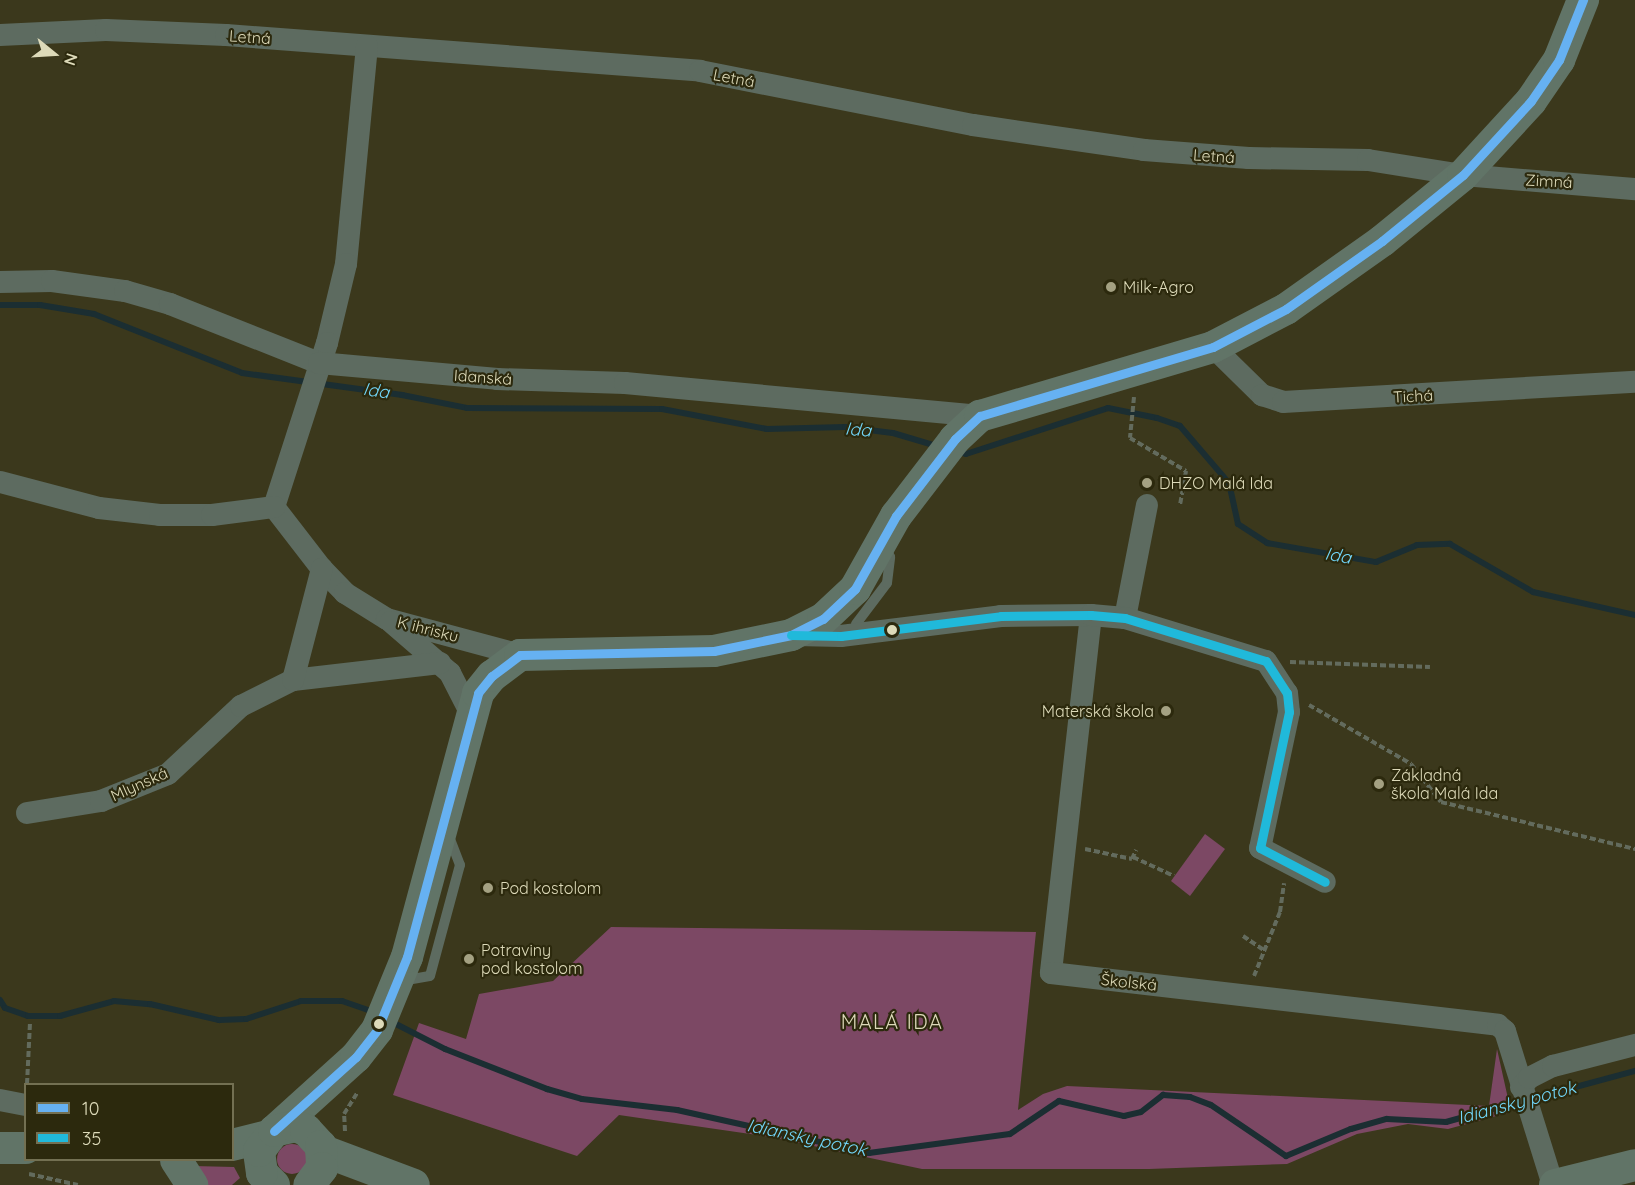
<!DOCTYPE html>
<meta charset="utf-8">
<style>
body{margin:0}
#map{position:relative;width:1635px;height:1185px;overflow:hidden;background:#3b381c;font-family:Quicksand,sans-serif}
div>[style]{position:absolute}
.green>*{inset:0;background:#7c4864}
.round{border-radius:50%}
.stream>*{height:6px;margin:-3px;padding:0 3px;transform-origin:3px;border-radius:3px;background:#1b2e32}
.path>*{height:4px;margin-top:-2px;transform-origin:0;background:repeating-linear-gradient(90deg,#636b5d 0 6px,transparent 0 9px)}
.lane>*{height:10px;margin:-5px;padding:0 5px;transform-origin:5px;border-radius:5px;background:#5d6b60}
.street>*{height:22px;margin:-11px;padding:0 11px;transform-origin:11px;border-radius:11px;background:#5d6b60}
.secondary>*{height:32px;margin:-16px;padding:0 16px;transform-origin:16px;border-radius:16px;background:#617467}
.bus-1>*{height:9px;margin:-4.5px;padding:0 4.5px;transform-origin:4.5px;border-radius:4.5px;background:#66b1f2}
.bus-2>*{height:9px;margin:-4.5px;padding:0 4.5px;transform-origin:4.5px;border-radius:4.5px;background:#20b9da}
.dots>*{width:16px;height:16px;translate:-50% -50%;box-sizing:border-box;border:3px solid #2c290d;border-radius:50%}
span{translate:-50% -50%;white-space:nowrap;text-align:center;line-height:1.15;-webkit-text-stroke:4.5px #2c290d;paint-order:stroke}
.street-label{font-size:16px;color:#dddab9}
.poi-label{font-size:16px;color:#dddab9}
.left{translate:0 -50%;text-align:left}
.right{translate:-100% -50%;text-align:right}
.water-label{font-size:18px;color:#72d7fa;font-style:italic}
.quarter-label{font-size:20px;color:#dddab9;letter-spacing:1.5px}
.legend{position:absolute;left:24px;top:1083px;width:210px;height:78px;box-sizing:border-box;background:#2c290d;border:2px solid #737052;margin:0;padding:8px 10px;list-style:none;font-size:18px;color:#dddab9}
.legend li{display:flex;align-items:center;gap:12px;height:30px}
.legend b{width:30px;border:2px solid #737052}
.north{position:absolute;left:24px;top:24px;width:60px;height:60px;-webkit-text-stroke:4px #2c290d;paint-order:stroke;rotate:108deg;font-size:16px;font-weight:700;line-height:24px;text-align:center;color:#dddab9}
.north::after{content:'';display:block;margin:auto;width:21px;height:27px;background:#dddab9;clip-path:polygon(50% 0,100% 100%,50% 72%,0 100%)}
</style>
<div id="map">
<div class="green">
<div style="clip-path:polygon(1205px 834px,1225px 849px,1190px 896px,1171px 881px)"></div>
<div style="clip-path:polygon(611px 927px,1036px 932px,1018px 1110px,1043px 1094px,1067px 1086px,1489px 1106px,1497px 1049px,1511px 1112px,1448px 1129px,1408px 1124px,1357px 1134px,1287px 1164px,1149px 1169px,922px 1169px,771px 1137px,619px 1115px,577px 1156px,393px 1095px,419px 1023px,466px 1039px,479px 994px,553px 981px)"></div>
<div class="round" style="left:277px;top:1144px;width:30px;height:30px"></div>
<div style="clip-path:polygon(193px 1166px,234px 1167px,240px 1178px,232px 1185px,201px 1185px)"></div>
</div>
<div class="stream">
<div style="left:0;top:305px;width:40px"></div>
<div style="left:40px;top:305px;width:55px;rotate:9.5deg"></div>
<div style="left:94px;top:314px;width:159px;rotate:21.7deg"></div>
<div style="left:242px;top:373px;width:162px;rotate:7.8deg"></div>
<div style="left:402px;top:395px;width:66px;rotate:11.3deg"></div>
<div style="left:467px;top:408px;width:195px;rotate:0.3deg"></div>
<div style="left:662px;top:409px;width:107px;rotate:10.8deg"></div>
<div style="left:767px;top:429px;width:78px;rotate:-1.5deg"></div>
<div style="left:845px;top:427px;width:48px;rotate:7.1deg"></div>
<div style="left:893px;top:433px;width:46px;rotate:16.5deg"></div>
<div style="left:958px;top:452px;width:8px;rotate:14deg"></div>
<div style="left:966px;top:454px;width:149px;rotate:-17.9deg"></div>
<div style="left:1108px;top:408px;width:50px;rotate:11.5deg"></div>
<div style="left:1157px;top:418px;width:24px;rotate:19deg"></div>
<div style="left:1180px;top:426px;width:75px;rotate:49.3deg"></div>
<div style="left:1229px;top:483px;width:42px;rotate:77.6deg"></div>
<div style="left:1238px;top:524px;width:35px;rotate:33deg"></div>
<div style="left:1267px;top:543px;width:111px;rotate:9.9deg"></div>
<div style="left:1376px;top:562px;width:44px;rotate:-22.5deg"></div>
<div style="left:1417px;top:545px;width:33px;rotate:-2deg"></div>
<div style="left:1450px;top:544px;width:96px;rotate:30deg"></div>
<div style="left:1533px;top:592px;width:105px;rotate:12.7deg"></div>
<div style="left:0;top:1000px;width:9px;rotate:58deg"></div>
<div style="left:5px;top:1008px;width:24px;rotate:19deg"></div>
<div style="left:28px;top:1016px;width:32px"></div>
<div style="left:60px;top:1016px;width:56px;rotate:-15.5deg"></div>
<div style="left:114px;top:1001px;width:36px;rotate:5deg"></div>
<div style="left:150px;top:1004px;width:71px;rotate:13.1deg"></div>
<div style="left:219px;top:1020px;width:27px;rotate:-2deg"></div>
<div style="left:246px;top:1019px;width:58px;rotate:-18.1deg"></div>
<div style="left:301px;top:1001px;width:41px"></div>
<div style="left:342px;top:1001px;width:36px;rotate:19deg"></div>
<div style="left:390px;top:1021px;width:62px;rotate:27deg"></div>
<div style="left:445px;top:1049px;width:110px;rotate:21.4deg"></div>
<div style="left:547px;top:1089px;width:36px;rotate:16deg"></div>
<div style="left:582px;top:1099px;width:96px;rotate:6.6deg"></div>
<div style="left:677px;top:1110px;width:197px;rotate:12.6deg"></div>
<div style="left:869px;top:1153px;width:142px;rotate:-7.7deg"></div>
<div style="left:1010px;top:1134px;width:59px;rotate:-34deg"></div>
<div style="left:1059px;top:1101px;width:67px;rotate:13deg"></div>
<div style="left:1124px;top:1116px;width:17px;rotate:-13deg"></div>
<div style="left:1141px;top:1112px;width:28px;rotate:-38deg"></div>
<div style="left:1163px;top:1095px;width:27px;rotate:4deg"></div>
<div style="left:1190px;top:1097px;width:22px;rotate:21deg"></div>
<div style="left:1211px;top:1105px;width:91px;rotate:34.2deg"></div>
<div style="left:1286px;top:1156px;width:70px;rotate:-22.6deg"></div>
<div style="left:1351px;top:1129px;width:37px;rotate:-16deg"></div>
<div style="left:1387px;top:1119px;width:59px;rotate:2.9deg"></div>
<div style="left:1446px;top:1122px;width:78px;rotate:-15.6deg"></div>
<div style="left:1531px;top:1099px;width:108px;rotate:-15.1deg"></div>
</div>
<div class="path">
<div style="left:1134px;top:397px;width:41px;rotate:95.6deg"></div>
<div style="left:1130px;top:438px;width:65px;rotate:30.5deg"></div>
<div style="left:1186px;top:471px;width:35px;rotate:100deg"></div>
<div style="left:1290px;top:662px;width:140px;rotate:2deg"></div>
<div style="left:1309px;top:705px;width:118px;rotate:30deg"></div>
<div style="left:1411px;top:764px;width:48px;rotate:51.7deg"></div>
<div style="left:1441px;top:802px;width:200px;rotate:13.6deg"></div>
<div style="left:1085px;top:849px;width:48px;rotate:12deg"></div>
<div style="left:1132px;top:859px;width:10px;rotate:-66deg"></div>
<div style="left:1133px;top:857px;width:45px;rotate:24.9deg"></div>
<div style="left:1243px;top:936px;width:25px;rotate:34deg"></div>
<div style="left:1254px;top:976px;width:69px;rotate:-67.9deg"></div>
<div style="left:1280px;top:912px;width:29px;rotate:-82deg"></div>
<div style="left:27px;top:1084px;width:61px;rotate:-87.2deg"></div>
<div style="left:345px;top:1131px;width:17px;rotate:-93deg"></div>
<div style="left:344px;top:1114px;width:26px;rotate:-58deg"></div>
<div style="left:29px;top:1174px;width:50px;rotate:12.7deg"></div>
</div>
<div class="lane">
<div style="left:856px;top:624px;width:51px;rotate:-52.9deg"></div>
<div style="left:887px;top:583px;width:26px;rotate:-83deg"></div>
<div style="left:890px;top:557px;width:12px;rotate:-114deg"></div>
<div style="left:401px;top:981px;width:29px;rotate:-10deg"></div>
<div style="left:430px;top:976px;width:115px;rotate:-74.9deg"></div>
<div style="left:460px;top:865px;width:33px;rotate:-111deg"></div>
</div>
<div class="street">
<div style="left:0;top:35px;width:106px;rotate:-2.7deg"></div>
<div style="left:106px;top:30px;width:120px;rotate:2.4deg"></div>
<div style="left:226px;top:35px;width:475px;rotate:4.3deg"></div>
<div style="left:700px;top:71px;width:278px;rotate:11.2deg"></div>
<div style="left:973px;top:125px;width:173px;rotate:8.3deg"></div>
<div style="left:1144px;top:150px;width:105px;rotate:4.4deg"></div>
<div style="left:1249px;top:158px;width:119px;rotate:1deg"></div>
<div style="left:1368px;top:160px;width:96px;rotate:9deg"></div>
<div style="left:1463px;top:175px;width:173px;rotate:4.7deg"></div>
<div style="left:367px;top:46px;width:219px;rotate:95.5deg"></div>
<div style="left:346px;top:264px;width:81px;rotate:103.5deg"></div>
<div style="left:327px;top:343px;width:172px;rotate:107.9deg"></div>
<div style="left:274px;top:507px;width:78px;rotate:52.3deg"></div>
<div style="left:322px;top:569px;width:33px;rotate:46deg"></div>
<div style="left:345px;top:593px;width:49px;rotate:31.8deg"></div>
<div style="left:387px;top:619px;width:138px;rotate:15.1deg"></div>
<div style="left:0;top:282px;width:52px;rotate:-1.1deg"></div>
<div style="left:52px;top:281px;width:74px;rotate:7.8deg"></div>
<div style="left:125px;top:291px;width:47px;rotate:16.1deg"></div>
<div style="left:170px;top:304px;width:160px;rotate:21.6deg"></div>
<div style="left:319px;top:363px;width:179px;rotate:5.1deg"></div>
<div style="left:497px;top:379px;width:128px;rotate:1.8deg"></div>
<div style="left:625px;top:383px;width:357px;rotate:5.3deg"></div>
<div style="left:1213px;top:347px;width:69px;rotate:44.4deg"></div>
<div style="left:1262px;top:395px;width:22px;rotate:18deg"></div>
<div style="left:1283px;top:402px;width:353px;rotate:-3.3deg"></div>
<div style="left:0;top:482px;width:102px;rotate:14.7deg"></div>
<div style="left:99px;top:508px;width:61px;rotate:6.5deg"></div>
<div style="left:160px;top:515px;width:52px"></div>
<div style="left:212px;top:515px;width:63px;rotate:-7.4deg"></div>
<div style="left:1091px;top:615px;width:360px;rotate:96.4deg"></div>
<div style="left:1051px;top:973px;width:450px;rotate:6.6deg"></div>
<div style="left:1498px;top:1025px;width:9px;rotate:41deg"></div>
<div style="left:1505px;top:1031px;width:161px;rotate:72.7deg"></div>
<div style="left:1125px;top:618px;width:115px;rotate:-79deg"></div>
<div style="left:391px;top:622px;width:78px;rotate:40.8deg"></div>
<div style="left:450px;top:673px;width:46px;rotate:62.9deg"></div>
<div style="left:796px;top:635px;width:45px;rotate:1.3deg"></div>
<div style="left:841px;top:636px;width:161px;rotate:-7.1deg"></div>
<div style="left:1001px;top:616px;width:90px;rotate:-0.6deg"></div>
<div style="left:1091px;top:615px;width:34px;rotate:5deg"></div>
<div style="left:1125px;top:618px;width:147px;rotate:17deg"></div>
<div style="left:1266px;top:661px;width:38px;rotate:57deg"></div>
<div style="left:1287px;top:693px;width:19px;rotate:84deg"></div>
<div style="left:1289px;top:712px;width:139px;rotate:102deg"></div>
<div style="left:1260px;top:848px;width:73px;rotate:27.6deg"></div>
<div style="left:293px;top:680px;width:148px;rotate:-6.6deg"></div>
<div style="left:27px;top:813px;width:75px;rotate:-9.2deg"></div>
<div style="left:101px;top:801px;width:72px;rotate:-21.9deg"></div>
<div style="left:168px;top:774px;width:100px;rotate:-43deg"></div>
<div style="left:241px;top:706px;width:58px;rotate:-26.6deg"></div>
<div style="left:293px;top:680px;width:115px;rotate:-75.4deg"></div>
<div style="left:1521px;top:1087px;width:12px;rotate:-48deg"></div>
<div style="left:1529px;top:1078px;width:27px;rotate:-27deg"></div>
<div style="left:1553px;top:1066px;width:85px;rotate:-14.4deg"></div>
<div style="left:0;top:1100px;width:26px;rotate:11deg"></div>
</div>
<div class="secondary">
<div style="left:274px;top:1131px;width:110px;rotate:-42.1deg"></div>
<div style="left:356px;top:1057px;width:34px;rotate:-52deg"></div>
<div style="left:377px;top:1030px;width:79px;rotate:-67.7deg"></div>
<div style="left:407px;top:957px;width:273px;rotate:-74.9deg"></div>
<div style="left:478px;top:693px;width:22px;rotate:-51deg"></div>
<div style="left:492px;top:676px;width:35px;rotate:-37deg"></div>
<div style="left:520px;top:655px;width:194px;rotate:-1.2deg"></div>
<div style="left:714px;top:651px;width:79px;rotate:-11.7deg"></div>
<div style="left:791px;top:635px;width:36px;rotate:-27deg"></div>
<div style="left:823px;top:619px;width:44px;rotate:-43.2deg"></div>
<div style="left:855px;top:589px;width:84px;rotate:-60.7deg"></div>
<div style="left:896px;top:516px;width:97px;rotate:-52.5deg"></div>
<div style="left:955px;top:439px;width:34px;rotate:-43deg"></div>
<div style="left:980px;top:416px;width:243px;rotate:-16.5deg"></div>
<div style="left:1213px;top:347px;width:82px;rotate:-27.5deg"></div>
<div style="left:1286px;top:309px;width:118px;rotate:-35.3deg"></div>
<div style="left:1382px;top:241px;width:104px;rotate:-39.2deg"></div>
<div style="left:1463px;top:175px;width:100px;rotate:-47.4deg"></div>
<div style="left:1531px;top:101px;width:50px;rotate:-55.7deg"></div>
<div style="left:1559px;top:60px;width:65px;rotate:-68.2deg"></div>
<div style="left:232px;top:1145px;width:36px;rotate:-14deg"></div>
<div style="left:0;top:1148px;width:26px"></div>
<div style="left:321px;top:1150px;width:99px;rotate:20.6deg"></div>
<div style="left:176px;top:1160px;width:30px;rotate:57deg"></div>
<div style="left:274px;top:1185px;width:17px;rotate:-135deg"></div>
<div style="left:262px;top:1173px;width:22px;rotate:-98deg"></div>
<div style="left:259px;top:1151px;width:25px;rotate:-53deg"></div>
<div style="left:274px;top:1131px;width:22px;rotate:-13deg"></div>
<div style="left:295px;top:1126px;width:12px;rotate:20deg"></div>
<div style="left:306px;top:1130px;width:22px;rotate:47deg"></div>
<div style="left:321px;top:1146px;width:22px;rotate:87deg"></div>
<div style="left:322px;top:1168px;width:21px;rotate:127deg"></div>
<div style="left:1555px;top:1185px;width:82px;rotate:-14deg"></div>
</div>
<div class="bus-1">
<div style="left:274px;top:1131px;width:110px;rotate:-42.1deg"></div>
<div style="left:356px;top:1057px;width:34px;rotate:-52deg"></div>
<div style="left:377px;top:1030px;width:79px;rotate:-67.7deg"></div>
<div style="left:407px;top:957px;width:273px;rotate:-74.9deg"></div>
<div style="left:478px;top:693px;width:22px;rotate:-51deg"></div>
<div style="left:492px;top:676px;width:35px;rotate:-37deg"></div>
<div style="left:520px;top:655px;width:194px;rotate:-1.2deg"></div>
<div style="left:714px;top:651px;width:79px;rotate:-11.7deg"></div>
<div style="left:791px;top:635px;width:36px;rotate:-27deg"></div>
<div style="left:823px;top:619px;width:44px;rotate:-43.2deg"></div>
<div style="left:855px;top:589px;width:84px;rotate:-60.7deg"></div>
<div style="left:896px;top:516px;width:97px;rotate:-52.5deg"></div>
<div style="left:955px;top:439px;width:34px;rotate:-43deg"></div>
<div style="left:980px;top:416px;width:243px;rotate:-16.5deg"></div>
<div style="left:1213px;top:347px;width:82px;rotate:-27.5deg"></div>
<div style="left:1286px;top:309px;width:118px;rotate:-35.3deg"></div>
<div style="left:1382px;top:241px;width:104px;rotate:-39.2deg"></div>
<div style="left:1463px;top:175px;width:100px;rotate:-47.4deg"></div>
<div style="left:1531px;top:101px;width:50px;rotate:-55.7deg"></div>
<div style="left:1559px;top:60px;width:65px;rotate:-68.2deg"></div>
</div>
<div class="bus-2">
<div style="left:791px;top:635px;width:50px;rotate:1.1deg"></div>
<div style="left:841px;top:636px;width:161px;rotate:-7.1deg"></div>
<div style="left:1001px;top:616px;width:90px;rotate:-0.6deg"></div>
<div style="left:1091px;top:615px;width:34px;rotate:5deg"></div>
<div style="left:1125px;top:618px;width:147px;rotate:17deg"></div>
<div style="left:1266px;top:661px;width:38px;rotate:57deg"></div>
<div style="left:1287px;top:693px;width:19px;rotate:84deg"></div>
<div style="left:1289px;top:712px;width:139px;rotate:102deg"></div>
<div style="left:1260px;top:848px;width:73px;rotate:27.6deg"></div>
</div>
<div class="dots">
<div style="left:1111px;top:287px;background:#a4a182"></div>
<div style="left:1147px;top:483px;background:#a4a182"></div>
<div style="left:892px;top:630px;background:#dddab9"></div>
<div style="left:1166px;top:711px;background:#a4a182"></div>
<div style="left:1379px;top:784px;background:#a4a182"></div>
<div style="left:488px;top:888px;background:#a4a182"></div>
<div style="left:469px;top:959px;background:#a4a182"></div>
<div style="left:379px;top:1024px;background:#dddab9"></div>
</div>
<div class="street-label">
<span style="left:250px;top:37px;rotate:4deg">Letná</span>
<span style="left:734px;top:78px;rotate:11deg">Letná</span>
<span style="left:1214px;top:156px;rotate:4deg">Letná</span>
<span style="left:1549px;top:181px;rotate:3deg">Zimná</span>
<span style="left:483px;top:377px;rotate:4deg">Idanská</span>
<span style="left:1413px;top:396px;rotate:-3deg">Tichá</span>
<span style="left:428px;top:629px;rotate:14deg">K ihrisku</span>
<span style="left:139px;top:784px;rotate:-24deg">Mlynská</span>
<span style="left:1129px;top:982px;rotate:6deg">Školská</span>
</div>
<div class="poi-label">
<span class="left" style="left:1123px;top:287px">Milk-Agro</span>
<span class="left" style="left:1159px;top:483px">DHZO Malá Ida</span>
<span class="right" style="left:1154px;top:711px">Materská škola</span>
<span class="left" style="left:1391px;top:784px">Základná<br>škola Malá Ida</span>
<span class="left" style="left:500px;top:888px">Pod kostolom</span>
<span class="left" style="left:481px;top:959px">Potraviny<br>pod kostolom</span>
</div>
<div class="water-label">
<span style="left:376px;top:391px;rotate:8deg">Ida</span>
<span style="left:858px;top:430px;rotate:5deg">Ida</span>
<span style="left:1338px;top:556px;rotate:10deg">Ida</span>
<span style="left:1517px;top:1103px;rotate:-15deg">Idiansky potok</span>
<span style="left:807px;top:1138px;rotate:12deg">Idiansky potok</span>
</div>
<div class="quarter-label">
<span style="left:892px;top:1021px">MALÁ IDA</span>
</div>
<ul class="legend">
<li><b style="height:8px;background:#66b1f2"></b>10</li>
<li><b style="height:8px;background:#20b9da"></b>35</li>
</ul>
<div class="north">N</div>
</div>
